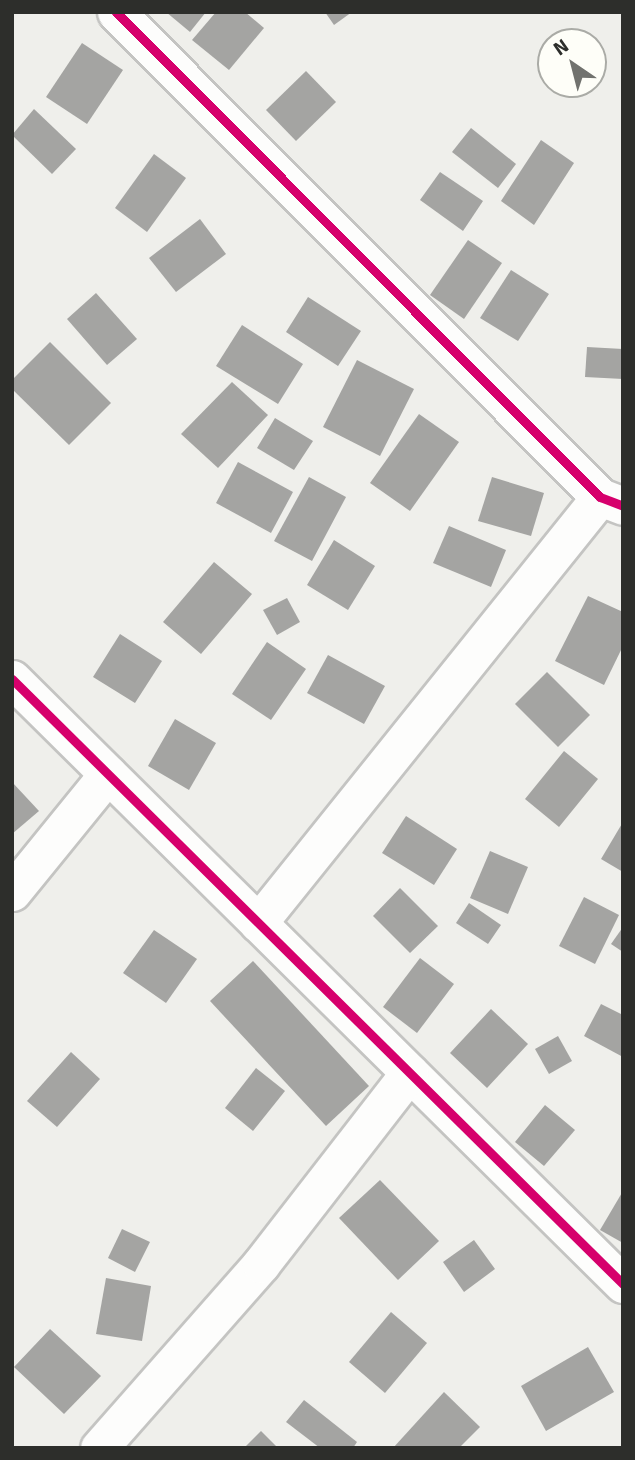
<!DOCTYPE html>
<style>
body{margin:0}
#map{position:relative;width:635px;height:1460px;overflow:hidden;background:#efefeb;font-family:Signika,sans-serif}
div>[style]{position:absolute}
.building>*{inset:0;background:#a4a4a2}
.roads{filter:drop-shadow(2px 0 #c4c4c2) drop-shadow(-2px 0 #c4c4c2) drop-shadow(0 2px #c4c4c2) drop-shadow(0 -2px #c4c4c2)}
.street>*{height:37px;margin:-18.5px;padding:0 18.5px;transform-origin:18.5px;border-radius:18.5px;background:#fdfdfc}
.cycleway>*{height:9px;margin:-4.5px;padding:0 4.5px;transform-origin:4.5px;border-radius:4.5px;background:#d6006c}
span{translate:-50% -50%;white-space:nowrap;text-align:center;line-height:1.15;-webkit-text-stroke:7px #fefef8;paint-order:stroke}
.frame{position:absolute;inset:0;border:14px solid #2d2e2b;pointer-events:none}
.north{position:absolute;left:537px;top:28px;width:70px;height:70px;box-sizing:border-box;background:#fefef8;border:2px solid #aaaba6;border-radius:50%;rotate:325deg;font-size:19px;font-weight:700;line-height:28px;text-align:center;color:#2d2e2b}
.north::after{content:'';display:block;margin:auto;width:24px;height:32px;background:#71726e;clip-path:polygon(50% 0,100% 100%,50% 72%,0 100%)}
</style>
<div id="map">
<div class="building">
<div style="clip-path:polygon(166px 12px,206px 12px,190px 32px)"></div>
<div style="clip-path:polygon(216px 12px,245px 12px,264px 28px,229px 70px,192px 40px)"></div>
<div style="clip-path:polygon(325px 12px,352px 12px,334px 25px)"></div>
<div style="clip-path:polygon(82px 43px,123px 70px,87px 124px,46px 97px)"></div>
<div style="clip-path:polygon(306px 71px,336px 102px,296px 141px,266px 110px)"></div>
<div style="clip-path:polygon(34px 109px,76px 149px,52px 174px,12px 135px)"></div>
<div style="clip-path:polygon(471px 128px,516px 164px,498px 188px,452px 152px)"></div>
<div style="clip-path:polygon(541px 140px,574px 163px,534px 225px,501px 201px)"></div>
<div style="clip-path:polygon(154px 154px,186px 178px,147px 232px,115px 208px)"></div>
<div style="clip-path:polygon(440px 172px,483px 201px,463px 231px,420px 200px)"></div>
<div style="clip-path:polygon(200px 219px,226px 254px,176px 292px,149px 258px)"></div>
<div style="clip-path:polygon(468px 240px,502px 263px,464px 319px,430px 295px)"></div>
<div style="clip-path:polygon(511px 270px,549px 294px,518px 341px,480px 318px)"></div>
<div style="clip-path:polygon(96px 293px,137px 339px,107px 365px,67px 319px)"></div>
<div style="clip-path:polygon(308px 297px,361px 331px,338px 366px,286px 332px)"></div>
<div style="clip-path:polygon(242px 325px,303px 364px,278px 404px,216px 366px)"></div>
<div style="clip-path:polygon(50px 342px,111px 403px,69px 445px,12px 389px,12px 380px)"></div>
<div style="clip-path:polygon(587px 347px,623px 349px,623px 379px,585px 377px)"></div>
<div style="clip-path:polygon(357px 360px,414px 389px,380px 456px,323px 427px)"></div>
<div style="clip-path:polygon(232px 382px,268px 415px,218px 468px,181px 434px)"></div>
<div style="clip-path:polygon(419px 414px,459px 442px,410px 511px,370px 483px)"></div>
<div style="clip-path:polygon(275px 418px,313px 441px,294px 470px,257px 448px)"></div>
<div style="clip-path:polygon(238px 462px,293px 492px,271px 533px,216px 503px)"></div>
<div style="clip-path:polygon(309px 477px,346px 497px,312px 561px,274px 541px)"></div>
<div style="clip-path:polygon(492px 477px,544px 493px,531px 536px,478px 521px)"></div>
<div style="clip-path:polygon(449px 526px,506px 550px,491px 587px,433px 563px)"></div>
<div style="clip-path:polygon(334px 540px,375px 566px,348px 610px,307px 585px)"></div>
<div style="clip-path:polygon(214px 562px,252px 594px,201px 654px,163px 622px)"></div>
<div style="clip-path:polygon(588px 596px,623px 612px,623px 646px,604px 685px,555px 661px)"></div>
<div style="clip-path:polygon(287px 598px,300px 622px,277px 635px,263px 610px)"></div>
<div style="clip-path:polygon(120px 634px,162px 661px,135px 703px,93px 677px)"></div>
<div style="clip-path:polygon(267px 642px,306px 669px,271px 720px,232px 694px)"></div>
<div style="clip-path:polygon(328px 655px,385px 686px,364px 724px,307px 693px)"></div>
<div style="clip-path:polygon(547px 672px,590px 715px,558px 747px,515px 704px)"></div>
<div style="clip-path:polygon(175px 719px,216px 743px,189px 790px,148px 766px)"></div>
<div style="clip-path:polygon(564px 751px,598px 779px,559px 827px,525px 799px)"></div>
<div style="clip-path:polygon(12px 782px,39px 811px,12px 834px)"></div>
<div style="clip-path:polygon(406px 816px,457px 849px,434px 885px,382px 853px)"></div>
<div style="clip-path:polygon(623px 822px,623px 872px,601px 859px)"></div>
<div style="clip-path:polygon(490px 851px,528px 867px,508px 914px,470px 898px)"></div>
<div style="clip-path:polygon(400px 888px,438px 926px,410px 953px,373px 916px)"></div>
<div style="clip-path:polygon(584px 897px,619px 915px,595px 964px,559px 946px)"></div>
<div style="clip-path:polygon(469px 903px,501px 925px,488px 944px,456px 923px)"></div>
<div style="clip-path:polygon(623px 927px,623px 952px,611px 944px)"></div>
<div style="clip-path:polygon(154px 930px,197px 959px,166px 1003px,123px 973px)"></div>
<div style="clip-path:polygon(420px 958px,454px 984px,417px 1033px,383px 1007px)"></div>
<div style="clip-path:polygon(253px 961px,369px 1086px,326px 1126px,210px 1001px)"></div>
<div style="clip-path:polygon(601px 1004px,623px 1015px,623px 1057px,584px 1036px)"></div>
<div style="clip-path:polygon(491px 1009px,528px 1044px,487px 1088px,450px 1053px)"></div>
<div style="clip-path:polygon(558px 1036px,572px 1061px,549px 1074px,535px 1049px)"></div>
<div style="clip-path:polygon(71px 1052px,100px 1079px,57px 1127px,27px 1101px)"></div>
<div style="clip-path:polygon(256px 1068px,285px 1091px,253px 1131px,225px 1108px)"></div>
<div style="clip-path:polygon(545px 1105px,575px 1130px,544px 1166px,515px 1142px)"></div>
<div style="clip-path:polygon(380px 1180px,439px 1241px,398px 1280px,339px 1218px)"></div>
<div style="clip-path:polygon(623px 1191px,623px 1243px,600px 1230px)"></div>
<div style="clip-path:polygon(122px 1229px,150px 1242px,135px 1272px,108px 1258px)"></div>
<div style="clip-path:polygon(474px 1240px,495px 1269px,464px 1292px,443px 1262px)"></div>
<div style="clip-path:polygon(106px 1278px,151px 1286px,142px 1341px,96px 1334px)"></div>
<div style="clip-path:polygon(391px 1312px,427px 1343px,385px 1393px,349px 1362px)"></div>
<div style="clip-path:polygon(50px 1329px,101px 1376px,64px 1414px,14px 1367px)"></div>
<div style="clip-path:polygon(588px 1347px,614px 1392px,546px 1431px,521px 1386px)"></div>
<div style="clip-path:polygon(444px 1392px,480px 1427px,459px 1448px,393px 1448px)"></div>
<div style="clip-path:polygon(304px 1400px,357px 1442px,353px 1448px,320px 1448px,286px 1422px)"></div>
<div style="clip-path:polygon(261px 1431px,278px 1448px,244px 1448px)"></div>
</div>
<div class="roads">
<div class="street">
<div style="left:116px;top:12px;width:685px;rotate:45.06deg"></div>
<div style="left:600px;top:497px;width:25px;rotate:21deg"></div>
<div style="left:12px;top:679px;width:860px;rotate:44.72deg"></div>
<div style="left:12px;top:892px;width:152px;rotate:-50.9deg"></div>
<div style="left:258px;top:923px;width:546px;rotate:-51.24deg"></div>
<div style="left:99px;top:1448px;width:245px;rotate:-48.6deg"></div>
<div style="left:261px;top:1264px;width:242px;rotate:-52.2deg"></div>
</div>
</div>
<div class="cycleway">
<div style="left:116px;top:12px;width:685px;rotate:45.06deg"></div>
<div style="left:600px;top:497px;width:25px;rotate:21deg"></div>
<div style="left:12px;top:679px;width:860px;rotate:44.72deg"></div>
</div>
<div class="frame"></div>
<div class="north">N</div>
</div>
